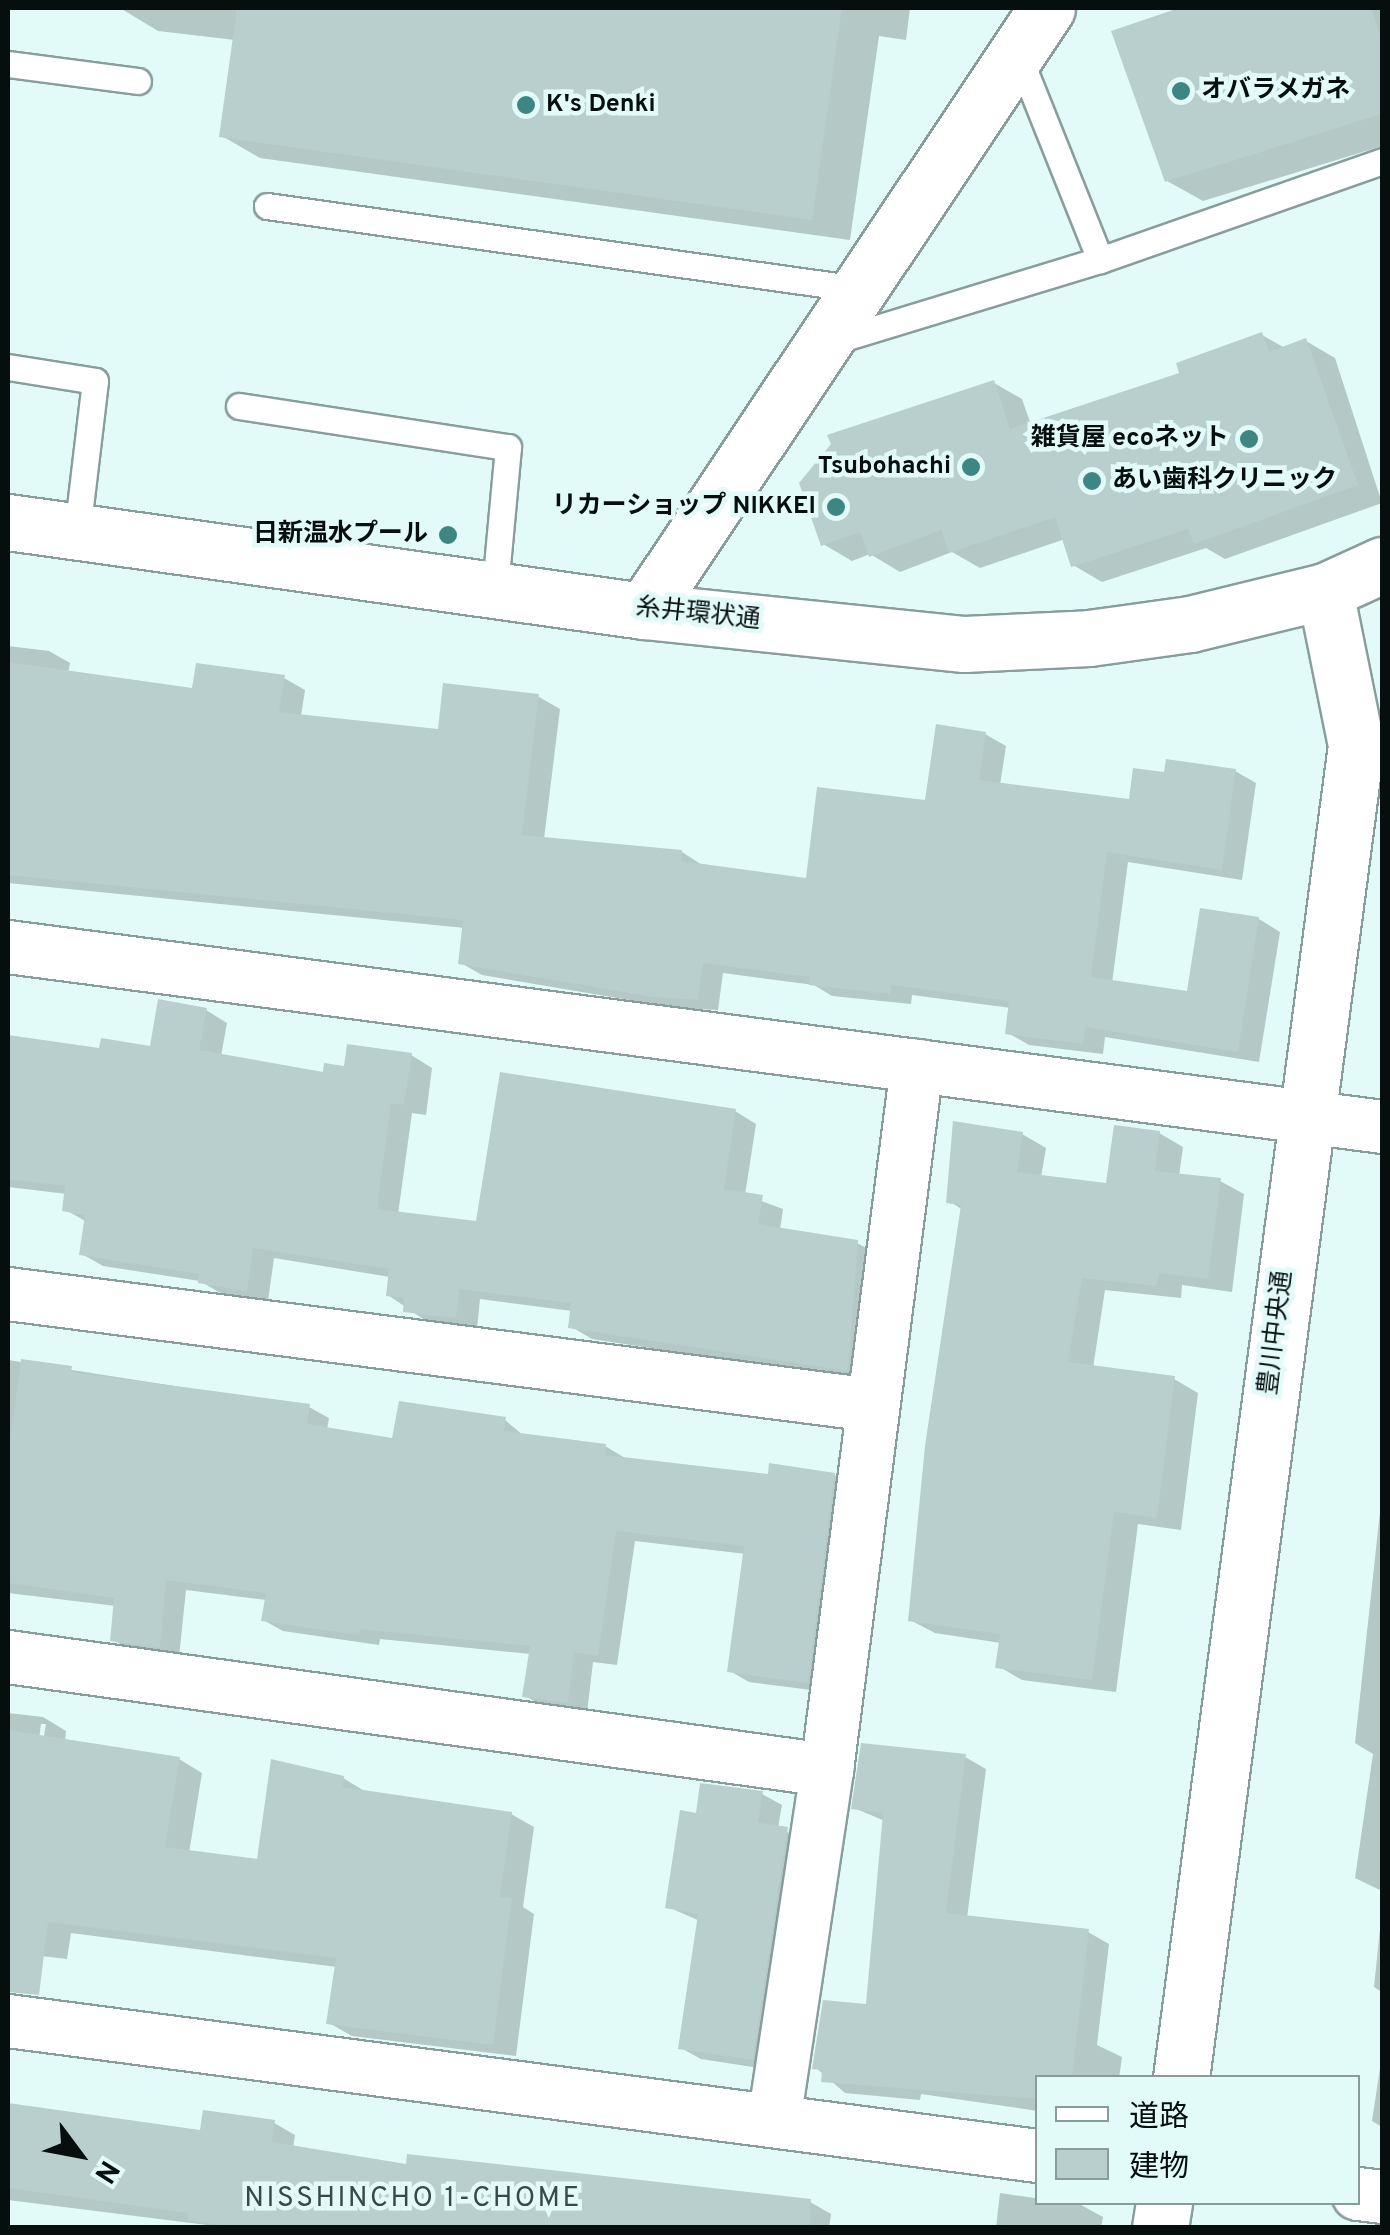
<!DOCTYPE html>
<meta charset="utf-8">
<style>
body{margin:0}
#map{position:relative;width:1390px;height:2235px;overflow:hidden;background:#e2faf8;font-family:Overpass,"Noto Sans JP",sans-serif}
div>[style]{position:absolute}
.shadow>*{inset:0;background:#0003}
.building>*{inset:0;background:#b8cfce}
.roads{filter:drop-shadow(2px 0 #889d9c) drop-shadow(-2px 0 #889d9c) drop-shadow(0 2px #889d9c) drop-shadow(0 -2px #889d9c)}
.service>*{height:25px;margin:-12.5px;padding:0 12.5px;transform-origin:12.5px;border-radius:12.5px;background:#fff}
.minor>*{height:52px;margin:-26px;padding:0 26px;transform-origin:26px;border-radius:26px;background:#fff}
.tertiary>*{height:55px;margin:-27.5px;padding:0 27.5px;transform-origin:27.5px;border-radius:27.5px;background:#fff}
.dots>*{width:28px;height:28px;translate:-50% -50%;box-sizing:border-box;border:5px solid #e2faf8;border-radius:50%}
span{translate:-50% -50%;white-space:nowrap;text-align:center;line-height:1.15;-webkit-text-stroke:9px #e2faf8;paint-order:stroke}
.poi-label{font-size:25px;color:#060e0e;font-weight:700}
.left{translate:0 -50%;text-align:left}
.right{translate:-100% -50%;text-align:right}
.street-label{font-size:25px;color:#060e0e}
.neighbourhood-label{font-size:28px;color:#374a49;letter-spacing:2.5px}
.frame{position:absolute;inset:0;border:10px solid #060e0e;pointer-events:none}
.legend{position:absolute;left:1035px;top:2075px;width:325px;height:130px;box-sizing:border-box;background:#e2faf8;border:2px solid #8a9c9a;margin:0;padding:12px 18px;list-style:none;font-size:30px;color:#060e0e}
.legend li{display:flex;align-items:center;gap:20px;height:50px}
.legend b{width:50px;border:2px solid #8a9c9a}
.north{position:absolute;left:30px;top:2105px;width:100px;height:100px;-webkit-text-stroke:8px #e2faf8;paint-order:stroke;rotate:122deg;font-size:28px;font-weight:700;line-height:40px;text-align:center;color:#060e0e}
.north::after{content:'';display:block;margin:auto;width:35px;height:45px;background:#060e0e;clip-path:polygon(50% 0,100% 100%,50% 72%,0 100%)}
</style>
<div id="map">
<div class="shadow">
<div style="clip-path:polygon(120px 8px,910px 8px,906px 40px,879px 36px,850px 240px,260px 158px,222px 136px,235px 40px,158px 31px)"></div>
<div style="clip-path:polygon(1186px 8px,1382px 8px,1382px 146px,1203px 201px,1167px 181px,1114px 33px)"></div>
<div style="clip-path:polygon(1262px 335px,1285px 348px,1306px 341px,1335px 358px,1382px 503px,1225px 559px,1206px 548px,1102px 582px,1073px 565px,1065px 539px,980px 568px,952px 552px,900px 572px,870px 554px,852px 561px,823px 544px,994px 383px,1022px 399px,1031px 425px,1182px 375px)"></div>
<div style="clip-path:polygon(8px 646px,49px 651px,70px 663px,68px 673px,195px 691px,284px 678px,305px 690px,301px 716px,440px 732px,539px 697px,560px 709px,544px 839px,682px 852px,702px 865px,808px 881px,927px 803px,985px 734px,1006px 746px,1000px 785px,1131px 802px,1166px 775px,1235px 771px,1256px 783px,1242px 880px,1128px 862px,1112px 983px,1189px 994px,1202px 911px,1259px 919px,1280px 932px,1259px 1062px,1105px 1037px,1103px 1054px,1029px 1045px,1008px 1033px,1011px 1008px,912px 995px,911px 1004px,832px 996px,814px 985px,723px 973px,718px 1010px,676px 1008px,482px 975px,461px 963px,465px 928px,8px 883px)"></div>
<div style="clip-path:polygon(206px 1010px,227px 1023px,221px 1056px,325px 1075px,411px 1055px,432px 1068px,426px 1115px,412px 1113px,398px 1214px,478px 1224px,735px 1111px,756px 1124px,745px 1195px,783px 1209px,780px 1230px,857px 1243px,879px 1255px,869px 1382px,592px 1339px,570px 1326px,572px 1311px,480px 1299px,477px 1329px,429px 1323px,388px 1295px,390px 1277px,274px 1258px,268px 1301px,222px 1294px,200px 1281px,103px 1266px,82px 1254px,87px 1222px,64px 1209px,67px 1194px,8px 1187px,8px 1038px,101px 1051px,152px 1049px)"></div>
<div style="clip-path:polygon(1159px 1133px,1183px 1147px,1179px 1176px,1220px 1181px,1244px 1194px,1232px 1292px,1182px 1285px,1181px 1298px,1105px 1290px,1093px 1368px,1174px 1379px,1198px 1393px,1181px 1530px,1138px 1524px,1116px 1692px,1022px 1680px,998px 1666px,1001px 1643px,935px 1633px,910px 1620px,963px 1210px,949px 1201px,1022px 1134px,1046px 1148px,1041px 1177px,1108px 1185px)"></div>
<div style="clip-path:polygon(8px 1360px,309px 1407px,329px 1418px,327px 1430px,394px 1441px,505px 1420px,524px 1436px,605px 1446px,625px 1458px,770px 1476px,834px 1475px,854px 1487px,827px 1692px,749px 1682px,730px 1671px,746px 1554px,635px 1541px,617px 1665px,593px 1662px,587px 1713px,545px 1707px,525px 1696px,531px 1654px,380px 1639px,379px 1645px,283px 1631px,263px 1620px,267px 1600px,186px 1590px,179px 1657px,132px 1651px,112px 1639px,116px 1606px,8px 1593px)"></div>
<div style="clip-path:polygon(1382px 1493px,1382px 1891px,1355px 1878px,1373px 1754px,1355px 1743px)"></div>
<div style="clip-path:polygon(evenodd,8px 1713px,43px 1717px,66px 1731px,65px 1741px,179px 1759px,202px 1773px,189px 1853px,259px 1862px,343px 1778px,366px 1792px,511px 1814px,534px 1827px,523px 1907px,534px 1914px,516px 2056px,352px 2036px,329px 2023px,337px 1967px,71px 1933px,67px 1959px,8px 1952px,8px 1713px,41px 1724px,46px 1724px,42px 1748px,38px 1747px,41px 1724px)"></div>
<div style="clip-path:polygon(965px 1757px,986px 1769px,967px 1918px,1088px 1932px,1109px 1944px,1097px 2045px,1122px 2057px,1119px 2078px,1038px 2078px,1038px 2111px,921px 2094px,920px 2100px,845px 2093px,815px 2067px,868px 2006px,885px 1821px,854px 1808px)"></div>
<div style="clip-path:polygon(762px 1794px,782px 1805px,778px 1828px,807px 1841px,773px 2070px,701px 2059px,681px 2048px,700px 1921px,668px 1907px,698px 1816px)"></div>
<div style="clip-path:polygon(1382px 1909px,1382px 1992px,1374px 1987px)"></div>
<div style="clip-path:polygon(1382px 2055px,1382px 2127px,1372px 2121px)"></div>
<div style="clip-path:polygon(8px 2104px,202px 2132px,274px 2123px,295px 2135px,293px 2148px,408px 2167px,810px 2202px,831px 2214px,829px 2228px,231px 2228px,8px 2200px)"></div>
<div style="clip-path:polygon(1000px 2193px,1081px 2205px,1103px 2217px,1101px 2228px,996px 2228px)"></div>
</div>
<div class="building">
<div style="clip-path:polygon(237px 8px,842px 8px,812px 220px,219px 137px)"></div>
<div style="clip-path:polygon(1179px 8px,1371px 8px,1382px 42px,1382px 114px,1165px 182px,1111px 31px)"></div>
<div style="clip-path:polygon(1262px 332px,1269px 352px,1306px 338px,1358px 485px,1194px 544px,1188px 529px,1071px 567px,1055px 517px,949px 553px,941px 530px,869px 557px,860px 532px,821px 546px,799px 483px,831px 444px,827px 435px,994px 380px,1010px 429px,1179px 373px,1176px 363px)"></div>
<div style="clip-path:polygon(8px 662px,192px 688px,196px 663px,285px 675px,279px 712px,438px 729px,443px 683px,539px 694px,522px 835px,682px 850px,681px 861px,806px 878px,817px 787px,925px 800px,936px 724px,986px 732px,979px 780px,1129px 799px,1133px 768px,1164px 772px,1166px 759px,1236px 769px,1222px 870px,1107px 852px,1091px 977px,1187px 991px,1200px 908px,1259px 917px,1238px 1052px,1085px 1027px,1083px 1044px,1005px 1034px,1009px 1001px,891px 985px,890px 994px,809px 985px,810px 977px,703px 963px,698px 1000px,653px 997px,458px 964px,463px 920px,8px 875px)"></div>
<div style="clip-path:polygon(158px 999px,207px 1008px,199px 1050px,323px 1072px,324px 1063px,344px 1066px,347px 1044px,412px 1053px,404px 1105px,391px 1103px,377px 1209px,476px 1221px,500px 1072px,736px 1109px,724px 1189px,763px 1195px,758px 1224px,858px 1240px,848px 1371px,568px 1328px,571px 1303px,459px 1289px,456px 1318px,403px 1312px,404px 1298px,386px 1296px,389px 1269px,253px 1248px,247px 1291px,198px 1283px,199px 1274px,79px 1255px,85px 1215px,62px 1211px,65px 1186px,8px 1179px,8px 1035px,99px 1048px,101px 1038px,150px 1046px)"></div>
<div style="clip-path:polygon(953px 1121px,1023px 1132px,1017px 1172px,1106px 1183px,1114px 1125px,1160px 1131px,1155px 1171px,1221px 1178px,1208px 1279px,1159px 1273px,1157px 1286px,1082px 1278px,1068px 1362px,1175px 1376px,1157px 1518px,1114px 1512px,1092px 1680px,995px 1668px,1000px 1634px,908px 1621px,925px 1446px,961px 1205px,946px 1203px)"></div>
<div style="clip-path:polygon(21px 1359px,72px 1366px,71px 1372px,310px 1404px,307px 1424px,392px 1438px,399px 1401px,506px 1417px,504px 1431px,606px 1444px,605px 1455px,768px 1474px,769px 1463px,835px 1473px,808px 1683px,727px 1672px,744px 1546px,616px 1531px,598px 1656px,574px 1652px,568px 1703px,522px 1697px,530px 1646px,360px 1629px,359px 1635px,261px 1621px,266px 1593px,166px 1580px,160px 1648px,110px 1641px,114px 1598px,8px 1583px,8px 1456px)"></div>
<div style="clip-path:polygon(8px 1730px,180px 1757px,165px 1847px,257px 1859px,271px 1759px,344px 1776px,343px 1787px,512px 1812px,500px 1897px,512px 1898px,493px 2045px,326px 2024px,336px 1958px,48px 1922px,39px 1995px,8px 1992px)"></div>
<div style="clip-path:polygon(861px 1743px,966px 1754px,946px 1913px,1089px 1929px,1072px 2078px,1038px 2078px,1038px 2099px,821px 2082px,822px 2070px,812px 2069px,823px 2000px,866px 2004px,883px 1813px,851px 1809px)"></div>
<div style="clip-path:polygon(700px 1783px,763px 1791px,758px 1822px,788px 1827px,753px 2060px,678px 2049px,698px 1914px,665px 1908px,680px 1810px,696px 1813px)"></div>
<div style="clip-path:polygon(8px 2103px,200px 2130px,203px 2110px,275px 2120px,272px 2142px,406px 2164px,407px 2154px,811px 2199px,810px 2228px,237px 2228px,187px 2220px,188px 2213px,8px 2188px)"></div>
</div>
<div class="roads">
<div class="service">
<div style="left:1017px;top:52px;width:224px;rotate:68.2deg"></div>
<div style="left:8px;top:64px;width:131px;rotate:7.5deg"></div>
<div style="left:267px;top:206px;width:597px;rotate:7.99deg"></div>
<div style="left:831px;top:342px;width:281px;rotate:-17deg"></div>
<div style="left:1100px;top:260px;width:299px;rotate:-19.3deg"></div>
<div style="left:8px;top:367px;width:88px;rotate:9.1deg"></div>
<div style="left:95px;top:381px;width:151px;rotate:96.8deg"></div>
<div style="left:239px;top:406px;width:272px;rotate:8.7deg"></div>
<div style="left:508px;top:447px;width:141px;rotate:95.3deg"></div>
</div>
<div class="minor">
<div style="left:8px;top:947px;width:1386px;rotate:7.46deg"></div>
<div style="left:8px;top:1294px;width:871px;rotate:7.32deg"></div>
<div style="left:8px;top:1657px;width:827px;rotate:7.86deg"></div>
<div style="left:8px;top:2021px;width:1039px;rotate:7.47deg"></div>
<div style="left:774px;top:2121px;width:355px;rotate:-81.4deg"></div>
<div style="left:827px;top:1770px;width:710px;rotate:-82.71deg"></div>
<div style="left:1358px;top:2194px;width:24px;rotate:7deg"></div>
</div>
<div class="tertiary">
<div style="left:8px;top:522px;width:642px;rotate:7.97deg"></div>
<div style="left:644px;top:611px;width:322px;rotate:5.9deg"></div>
<div style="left:964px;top:644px;width:125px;rotate:-2.7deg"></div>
<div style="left:1089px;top:638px;width:102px;rotate:-7.9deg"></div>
<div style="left:1190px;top:624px;width:139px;rotate:-13.7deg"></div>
<div style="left:1325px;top:591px;width:63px;rotate:-24.5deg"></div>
<div style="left:644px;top:611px;width:725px;rotate:-56.24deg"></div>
<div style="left:1181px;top:2078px;width:1344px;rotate:-82.52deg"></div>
<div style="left:1356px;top:745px;width:157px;rotate:-101.4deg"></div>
<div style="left:1160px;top:2228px;width:26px;rotate:-81deg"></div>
</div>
</div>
<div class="dots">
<div style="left:1181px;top:91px;background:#3e8684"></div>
<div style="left:526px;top:105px;background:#3e8684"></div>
<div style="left:1249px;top:439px;background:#3e8684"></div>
<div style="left:971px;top:467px;background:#3e8684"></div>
<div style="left:1092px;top:481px;background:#3e8684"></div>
<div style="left:836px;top:507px;background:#3e8684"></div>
<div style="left:448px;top:535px;background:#3e8684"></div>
</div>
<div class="poi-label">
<span class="left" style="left:1201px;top:91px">オバラメガネ</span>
<span class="left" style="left:546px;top:105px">K's Denki</span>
<span class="right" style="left:1229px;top:439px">雑貨屋 ecoネット</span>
<span class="right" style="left:951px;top:467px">Tsubohachi</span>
<span class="left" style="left:1112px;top:481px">あい歯科クリニック</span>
<span class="right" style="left:816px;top:507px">リカーショップ NIKKEI</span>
<span class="right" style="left:428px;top:535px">日新温水プール</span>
</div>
<div class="street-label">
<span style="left:698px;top:615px;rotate:6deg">糸井環状通</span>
<span style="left:1277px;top:1333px;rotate:-83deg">豊川中央通</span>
</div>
<div class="neighbourhood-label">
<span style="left:413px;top:2199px">NISSHINCHO 1-CHOME</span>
</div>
<div class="frame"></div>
<ul class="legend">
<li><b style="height:12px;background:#fff"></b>道路</li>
<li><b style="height:28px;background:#b8cfce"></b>建物</li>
</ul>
<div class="north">N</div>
</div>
